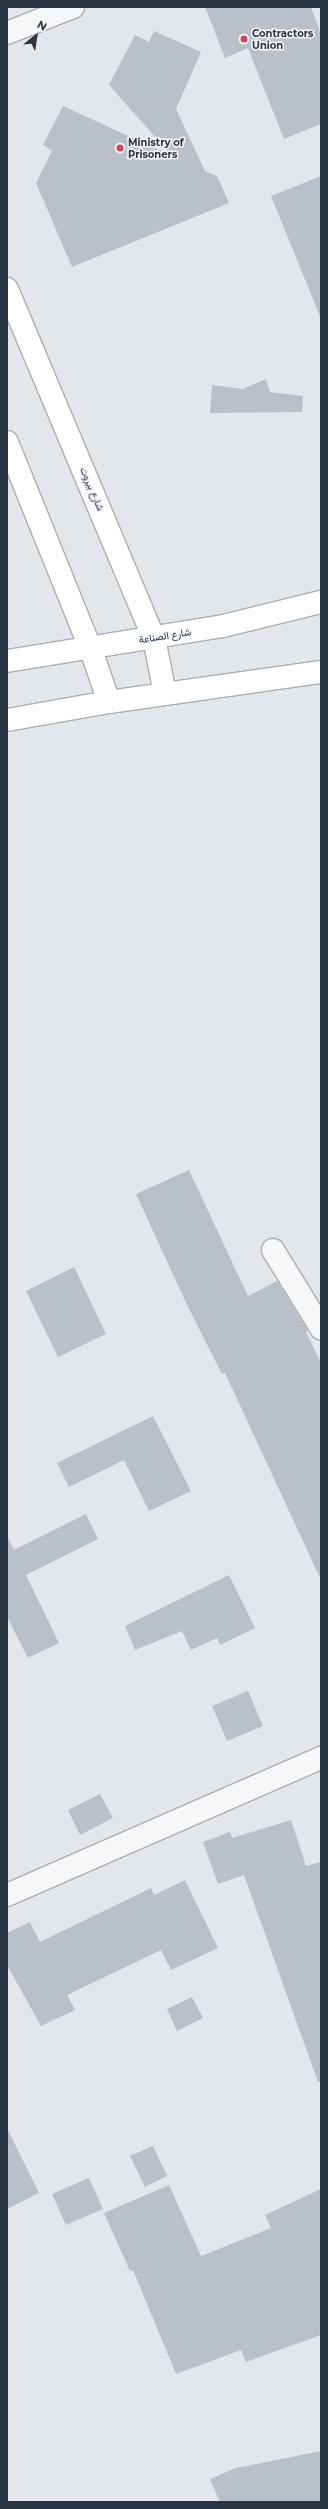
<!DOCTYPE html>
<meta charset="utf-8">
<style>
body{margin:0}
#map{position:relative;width:328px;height:2509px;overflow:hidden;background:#e3e7eb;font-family:Montserrat,Vazirmatn,sans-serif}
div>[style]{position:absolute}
.building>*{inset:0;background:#bac0c9}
.roads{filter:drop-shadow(1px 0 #a8aeb6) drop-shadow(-1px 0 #a8aeb6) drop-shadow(0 1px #a8aeb6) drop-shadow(0 -1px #a8aeb6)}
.minor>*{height:22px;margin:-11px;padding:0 11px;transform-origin:11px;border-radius:11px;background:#f6f7f9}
.major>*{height:22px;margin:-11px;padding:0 11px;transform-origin:11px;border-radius:11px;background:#fff}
.dots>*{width:11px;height:11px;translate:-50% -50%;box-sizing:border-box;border:2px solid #f3f5f9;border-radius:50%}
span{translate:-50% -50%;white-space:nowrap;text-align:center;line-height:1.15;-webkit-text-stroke:3px #f3f5f9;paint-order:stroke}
.poi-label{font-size:10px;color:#2a3544;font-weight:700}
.left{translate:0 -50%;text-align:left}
.street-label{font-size:10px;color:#2a3544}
.frame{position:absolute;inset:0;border:8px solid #2a3544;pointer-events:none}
.north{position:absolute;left:16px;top:16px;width:40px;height:40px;-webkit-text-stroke:3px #f3f5f9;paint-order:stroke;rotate:30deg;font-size:11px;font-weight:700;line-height:16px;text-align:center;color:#2a3544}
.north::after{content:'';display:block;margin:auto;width:14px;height:18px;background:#2a3544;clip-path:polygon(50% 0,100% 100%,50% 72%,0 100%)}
</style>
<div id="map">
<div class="building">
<div style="clip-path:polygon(205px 7px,311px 7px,321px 35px,321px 124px,284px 139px,248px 48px,225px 58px)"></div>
<div style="clip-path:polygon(154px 31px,201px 52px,176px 109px,205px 171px,217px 176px,229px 203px,72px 267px,36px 183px,52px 151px,43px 145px,63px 106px,172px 156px,109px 85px,135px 35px,149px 42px)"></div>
<div style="clip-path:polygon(321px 176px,321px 316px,320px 316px,271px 196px)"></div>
<div style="clip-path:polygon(266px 379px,270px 392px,303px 396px,302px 412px,210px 413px,212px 385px,243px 389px)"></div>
<div style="clip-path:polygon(189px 1170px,248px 1296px,277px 1281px,308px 1331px,306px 1332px,321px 1363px,321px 1580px,225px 1373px,222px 1374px,188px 1307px,136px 1194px)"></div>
<div style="clip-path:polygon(74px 1267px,106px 1334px,58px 1357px,26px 1291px)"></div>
<div style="clip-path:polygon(153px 1416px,191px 1491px,149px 1511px,124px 1460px,69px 1487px,57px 1463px)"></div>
<div style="clip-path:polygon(86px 1514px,98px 1539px,26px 1575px,59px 1643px,28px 1658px,7px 1617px,7px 1536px,14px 1550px)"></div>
<div style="clip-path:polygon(229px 1575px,255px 1628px,220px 1645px,217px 1638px,191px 1650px,182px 1631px,135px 1650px,125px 1626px)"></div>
<div style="clip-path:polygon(248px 1691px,263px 1726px,227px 1741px,212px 1706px)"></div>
<div style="clip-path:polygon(100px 1794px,113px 1818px,80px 1835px,68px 1810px)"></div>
<div style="clip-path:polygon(291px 1820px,306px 1866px,321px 1862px,321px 2082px,318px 2082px,244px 1875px,218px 1884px,203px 1842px,230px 1832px,232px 1838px)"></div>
<div style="clip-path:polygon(185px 1880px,218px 1948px,171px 1970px,161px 1950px,67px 1995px,75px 2010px,41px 2026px,7px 1965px,7px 1933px,30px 1922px,40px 1942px,151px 1888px,154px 1895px)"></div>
<div style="clip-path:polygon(192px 1997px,203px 2018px,177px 2031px,167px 2009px)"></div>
<div style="clip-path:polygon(7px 2128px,39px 2193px,7px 2209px)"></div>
<div style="clip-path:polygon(153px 2146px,167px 2176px,145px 2187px,130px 2156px)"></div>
<div style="clip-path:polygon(89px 2178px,103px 2209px,66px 2225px,52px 2194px)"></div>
<div style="clip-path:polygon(169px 2185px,201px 2256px,271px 2228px,265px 2215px,321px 2189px,321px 2335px,246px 2362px,241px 2350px,176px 2374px,133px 2270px,130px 2271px,104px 2213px)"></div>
<div style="clip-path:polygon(321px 2451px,321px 2502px,220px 2502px,210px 2479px,236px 2468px)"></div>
</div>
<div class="roads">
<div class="minor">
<div style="left:7px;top:33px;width:71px;rotate:-21.5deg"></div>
<div style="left:273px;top:1250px;width:92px;rotate:58.4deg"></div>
<div style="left:7px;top:1895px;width:343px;rotate:-23.6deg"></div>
</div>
<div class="major">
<div style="left:7px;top:289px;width:379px;rotate:67.2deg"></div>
<div style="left:154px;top:638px;width:57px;rotate:78.9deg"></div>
<div style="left:7px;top:442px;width:221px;rotate:68deg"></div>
<div style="left:90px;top:647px;width:58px;rotate:70.9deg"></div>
<div style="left:7px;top:661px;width:219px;rotate:-9.2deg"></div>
<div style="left:223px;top:626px;width:101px;rotate:-13.8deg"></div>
<div style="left:7px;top:720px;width:104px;rotate:-10deg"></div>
<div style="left:109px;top:702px;width:214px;rotate:-8.1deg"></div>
</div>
</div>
<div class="dots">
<div style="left:244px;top:39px;background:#d44562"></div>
<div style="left:120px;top:148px;background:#d44562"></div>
</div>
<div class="poi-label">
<span class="left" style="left:252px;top:39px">Contractors<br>Union</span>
<span class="left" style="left:128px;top:148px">Ministry of<br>Prisoners</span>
</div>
<div class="street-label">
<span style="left:92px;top:489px;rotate:67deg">شارع بيروت</span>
<span style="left:165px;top:636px;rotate:-9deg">شارع الصناعة</span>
</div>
<div class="frame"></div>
<div class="north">N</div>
</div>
